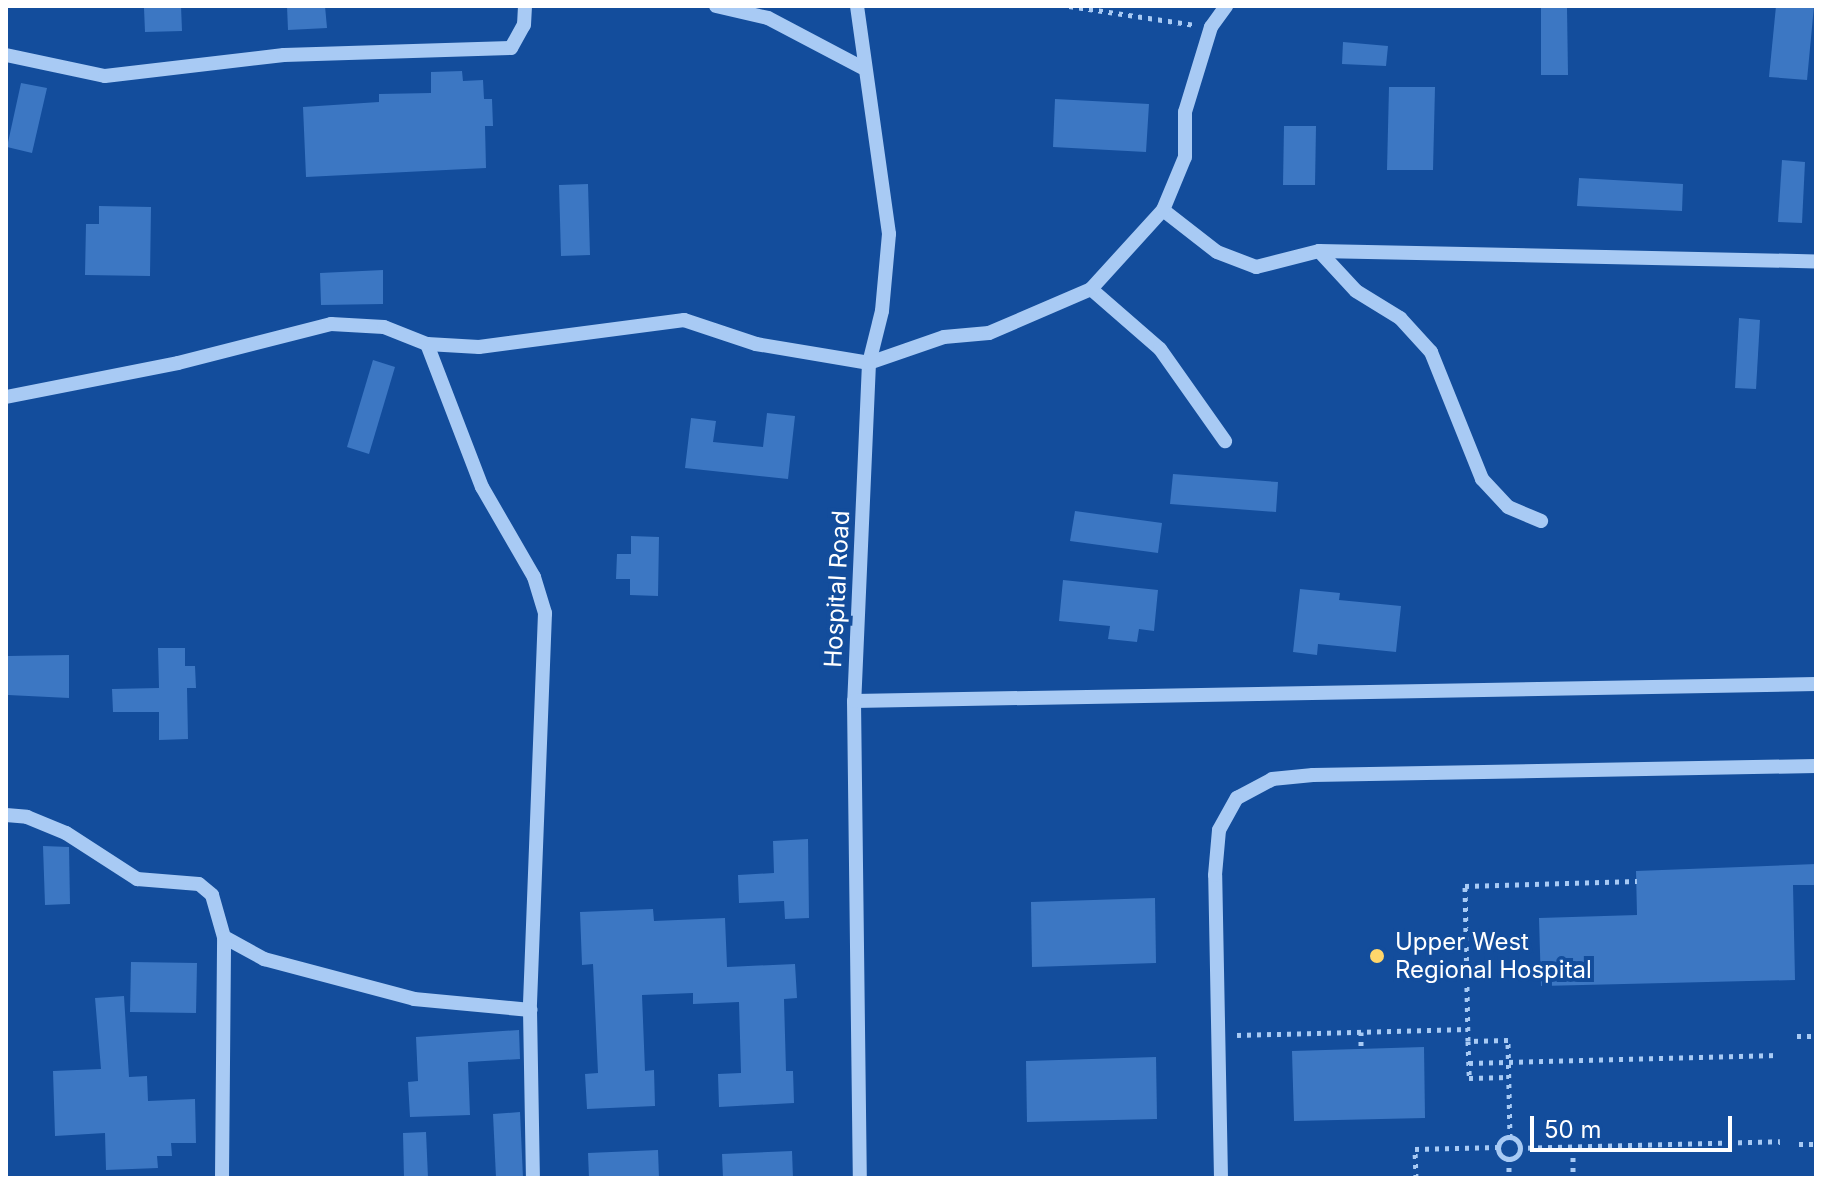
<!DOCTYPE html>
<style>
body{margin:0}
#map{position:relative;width:1822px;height:1184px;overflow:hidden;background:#134d9c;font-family:Inter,sans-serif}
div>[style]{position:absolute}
.building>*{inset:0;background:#3c77c3}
.path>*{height:5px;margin-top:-2.5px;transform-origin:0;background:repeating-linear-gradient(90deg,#a8caf4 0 4px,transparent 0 10px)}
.path>.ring{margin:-2.5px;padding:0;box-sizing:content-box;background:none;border:5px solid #a8caf4;border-radius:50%}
.minor>*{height:14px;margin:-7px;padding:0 7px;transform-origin:7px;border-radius:7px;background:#a8caf4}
.dots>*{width:22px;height:22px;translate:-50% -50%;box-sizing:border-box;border:4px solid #134d9c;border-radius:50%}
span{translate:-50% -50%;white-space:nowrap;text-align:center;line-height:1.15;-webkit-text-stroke:8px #134d9c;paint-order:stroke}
.street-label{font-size:24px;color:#fff}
.poi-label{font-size:24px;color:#fff}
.left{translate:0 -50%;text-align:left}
.frame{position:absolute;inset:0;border:8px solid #fff;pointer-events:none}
.scale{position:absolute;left:1530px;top:1116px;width:202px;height:36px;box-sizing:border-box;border:4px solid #fff;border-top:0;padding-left:10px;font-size:24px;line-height:28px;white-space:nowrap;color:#fff;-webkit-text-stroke:6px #134d9c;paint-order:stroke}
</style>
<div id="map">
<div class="building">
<div style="clip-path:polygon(181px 6px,182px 31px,145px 32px,144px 8px)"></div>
<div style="clip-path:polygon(287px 6px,325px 6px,327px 28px,288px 30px)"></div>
<div style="clip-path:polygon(1776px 6px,1814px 6px,1807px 80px,1769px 77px)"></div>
<div style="clip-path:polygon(1541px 8px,1567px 8px,1568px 75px,1541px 75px)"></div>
<div style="clip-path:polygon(1343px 42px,1388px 46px,1386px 66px,1342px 64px)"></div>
<div style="clip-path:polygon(462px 71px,463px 81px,483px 80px,484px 99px,492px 99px,493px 126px,485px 126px,486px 168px,306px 177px,303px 107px,379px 102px,379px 94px,431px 93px,431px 72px)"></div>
<div style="clip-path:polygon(21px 83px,47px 88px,32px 153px,7px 147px)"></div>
<div style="clip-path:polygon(1389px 87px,1435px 87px,1433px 170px,1387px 170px)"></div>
<div style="clip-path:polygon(1055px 99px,1149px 104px,1146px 152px,1053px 147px)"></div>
<div style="clip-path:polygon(1284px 126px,1316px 126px,1315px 185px,1283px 185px)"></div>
<div style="clip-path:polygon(1782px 160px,1805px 162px,1802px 223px,1778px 222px)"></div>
<div style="clip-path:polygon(1579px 178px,1683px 184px,1682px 211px,1577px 206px)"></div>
<div style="clip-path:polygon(588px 184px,590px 255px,561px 256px,559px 185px)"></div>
<div style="clip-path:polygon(99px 206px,151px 207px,150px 276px,85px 275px,86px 224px,99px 224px)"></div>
<div style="clip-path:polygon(383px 270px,383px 304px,321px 305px,320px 273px)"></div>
<div style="clip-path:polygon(1739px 318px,1760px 320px,1756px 389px,1735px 388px)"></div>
<div style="clip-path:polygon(373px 360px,395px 367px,369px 454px,347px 447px)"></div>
<div style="clip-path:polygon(767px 413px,795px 416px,788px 479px,685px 468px,691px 418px,716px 421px,713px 442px,763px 447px)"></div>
<div style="clip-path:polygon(1173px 474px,1278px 482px,1276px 512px,1170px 504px)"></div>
<div style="clip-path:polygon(1075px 511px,1162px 523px,1158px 553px,1070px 541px)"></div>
<div style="clip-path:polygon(631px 536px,659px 537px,658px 596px,630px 595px,630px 579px,616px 579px,617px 554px,631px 554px)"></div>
<div style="clip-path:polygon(1063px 580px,1158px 590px,1154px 631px,1139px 629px,1137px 642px,1108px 639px,1110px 626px,1059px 621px)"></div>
<div style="clip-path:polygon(1300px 589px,1340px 593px,1339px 600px,1401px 606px,1396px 652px,1318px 644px,1317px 655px,1293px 652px)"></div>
<div style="clip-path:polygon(158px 648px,185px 648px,185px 666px,195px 666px,196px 688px,187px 688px,188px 739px,159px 740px,159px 712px,113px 712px,112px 689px,159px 688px)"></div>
<div style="clip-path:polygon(69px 655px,69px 698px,8px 695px,8px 656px)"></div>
<div style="clip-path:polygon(808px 839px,809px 918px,785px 919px,784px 901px,739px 903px,738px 875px,774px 873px,773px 841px)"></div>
<div style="clip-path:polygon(43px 846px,69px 847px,70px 904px,45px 905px)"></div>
<div style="clip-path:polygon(1816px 864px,1816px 885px,1793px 885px,1795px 980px,1541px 986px,1539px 918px,1637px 915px,1636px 871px)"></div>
<div style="clip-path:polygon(1155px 898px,1156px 963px,1032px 967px,1031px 902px)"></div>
<div style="clip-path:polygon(653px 909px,654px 921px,725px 918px,727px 967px,795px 964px,797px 998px,784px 999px,786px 1071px,793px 1071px,794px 1103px,719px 1107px,718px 1074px,741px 1073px,739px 1002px,693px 1004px,693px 993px,642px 995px,645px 1071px,654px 1070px,655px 1106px,587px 1109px,585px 1074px,598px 1073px,593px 964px,582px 965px,580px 912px)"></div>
<div style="clip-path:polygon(131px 962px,197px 963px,196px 1013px,130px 1012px)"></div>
<div style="clip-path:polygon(124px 996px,129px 1077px,147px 1076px,148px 1101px,195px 1099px,196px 1143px,171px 1143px,172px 1156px,157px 1156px,158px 1168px,106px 1170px,105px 1133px,55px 1136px,53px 1071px,101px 1069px,95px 998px)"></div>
<div style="clip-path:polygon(519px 1030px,520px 1059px,468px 1062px,470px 1115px,410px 1117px,408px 1082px,418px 1081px,416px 1037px)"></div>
<div style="clip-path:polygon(1424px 1047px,1425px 1118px,1294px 1121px,1292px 1051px)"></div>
<div style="clip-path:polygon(1156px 1057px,1157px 1119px,1027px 1122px,1026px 1061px)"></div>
<div style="clip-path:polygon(520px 1112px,523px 1178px,496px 1178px,493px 1114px)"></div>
<div style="clip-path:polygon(426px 1132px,428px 1178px,404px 1178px,403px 1133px)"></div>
<div style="clip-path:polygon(658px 1150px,659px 1178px,589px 1178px,588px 1153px)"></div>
<div style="clip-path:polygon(792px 1151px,793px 1178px,723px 1178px,722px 1154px)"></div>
</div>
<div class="path">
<div style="left:1069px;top:6px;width:126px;rotate:8.6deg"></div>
<div style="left:1361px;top:1032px;width:17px;rotate:90deg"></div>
<div style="left:1237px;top:1035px;width:231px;rotate:-1.5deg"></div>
<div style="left:1797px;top:1036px;width:19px"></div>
<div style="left:1468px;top:1041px;width:37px;rotate:88deg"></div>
<div style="left:1469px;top:1078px;width:40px;rotate:-1.4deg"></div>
<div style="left:1469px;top:1063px;width:309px;rotate:-1.5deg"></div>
<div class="ring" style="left:1498px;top:1137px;width:17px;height:17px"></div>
<div style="left:1510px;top:1138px;width:98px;rotate:-91.2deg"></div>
<div style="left:1508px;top:1040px;width:40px;rotate:178.6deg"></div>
<div style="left:1468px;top:1041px;width:155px;rotate:-91.1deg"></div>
<div style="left:1465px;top:886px;width:172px;rotate:-1.7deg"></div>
<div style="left:1799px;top:1144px;width:17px"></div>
<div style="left:1573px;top:1147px;width:31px;rotate:90deg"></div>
<div style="left:1518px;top:1148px;width:262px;rotate:-1.5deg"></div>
<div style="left:1509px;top:1158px;width:20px;rotate:90deg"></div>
<div style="left:1416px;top:1178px;width:29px;rotate:-92deg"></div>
<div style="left:1415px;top:1149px;width:84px;rotate:-1.4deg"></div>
</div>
<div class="minor">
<div style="left:716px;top:6px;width:53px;rotate:13deg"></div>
<div style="left:768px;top:18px;width:107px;rotate:27.8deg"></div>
<div style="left:857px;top:6px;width:230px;rotate:82deg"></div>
<div style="left:889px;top:234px;width:77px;rotate:95.2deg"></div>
<div style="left:882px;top:311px;width:54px;rotate:104deg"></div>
<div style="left:869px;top:363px;width:338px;rotate:92.5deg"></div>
<div style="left:854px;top:701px;width:477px;rotate:89.3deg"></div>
<div style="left:6px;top:55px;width:101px;rotate:12deg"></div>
<div style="left:105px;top:76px;width:180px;rotate:-6.7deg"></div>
<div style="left:284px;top:55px;width:227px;rotate:-1.8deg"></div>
<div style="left:511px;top:48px;width:26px;rotate:-61deg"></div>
<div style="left:524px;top:25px;width:19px;rotate:-87deg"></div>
<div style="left:1163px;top:210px;width:68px;rotate:37.9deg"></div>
<div style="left:1217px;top:252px;width:42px;rotate:21deg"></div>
<div style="left:1256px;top:267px;width:65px;rotate:-14.3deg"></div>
<div style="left:1319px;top:251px;width:497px;rotate:1.2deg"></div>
<div style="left:1319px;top:251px;width:54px;rotate:47.2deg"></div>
<div style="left:1356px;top:291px;width:52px;rotate:31.5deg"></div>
<div style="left:1400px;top:318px;width:46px;rotate:47.6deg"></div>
<div style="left:1431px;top:352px;width:137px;rotate:68.1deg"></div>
<div style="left:1482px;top:479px;width:38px;rotate:47deg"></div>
<div style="left:1508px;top:507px;width:36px;rotate:23deg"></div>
<div style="left:1091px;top:289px;width:91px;rotate:41deg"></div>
<div style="left:1160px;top:349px;width:113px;rotate:54.8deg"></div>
<div style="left:427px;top:344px;width:153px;rotate:69deg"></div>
<div style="left:482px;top:487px;width:104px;rotate:60deg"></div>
<div style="left:534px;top:577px;width:38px;rotate:73deg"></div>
<div style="left:545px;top:613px;width:397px;rotate:92.2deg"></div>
<div style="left:530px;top:1010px;width:168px;rotate:89deg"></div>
<div style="left:6px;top:397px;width:175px;rotate:-11.2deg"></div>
<div style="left:178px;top:363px;width:158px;rotate:-14.3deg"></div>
<div style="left:331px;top:324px;width:53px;rotate:3.2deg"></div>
<div style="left:384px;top:327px;width:46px;rotate:21.6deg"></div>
<div style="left:427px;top:344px;width:52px;rotate:3.3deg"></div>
<div style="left:479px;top:347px;width:207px;rotate:-7.5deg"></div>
<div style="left:684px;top:320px;width:76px;rotate:18.4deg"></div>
<div style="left:756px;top:344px;width:115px;rotate:9.5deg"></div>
<div style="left:869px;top:363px;width:79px;rotate:-19.1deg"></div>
<div style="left:944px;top:337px;width:45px;rotate:-5.1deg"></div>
<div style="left:989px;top:333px;width:111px;rotate:-23.3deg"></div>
<div style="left:1091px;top:289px;width:107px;rotate:-47.7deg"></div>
<div style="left:1163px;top:210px;width:57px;rotate:-67.5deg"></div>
<div style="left:1185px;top:157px;width:45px;rotate:-90deg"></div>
<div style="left:1185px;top:112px;width:89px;rotate:-73deg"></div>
<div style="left:1211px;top:27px;width:26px;rotate:-54deg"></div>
<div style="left:854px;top:701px;width:962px;rotate:-1.01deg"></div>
<div style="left:6px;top:815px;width:21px;rotate:5deg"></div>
<div style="left:27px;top:817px;width:42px;rotate:22.3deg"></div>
<div style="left:66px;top:833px;width:85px;rotate:32.9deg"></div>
<div style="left:137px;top:879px;width:62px;rotate:4.6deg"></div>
<div style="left:199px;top:884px;width:17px;rotate:40deg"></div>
<div style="left:212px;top:895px;width:44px;rotate:74.1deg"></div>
<div style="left:224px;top:937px;width:46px;rotate:28.8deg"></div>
<div style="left:264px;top:959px;width:155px;rotate:14.9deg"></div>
<div style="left:414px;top:999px;width:117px;rotate:5.4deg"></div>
<div style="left:222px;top:1178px;width:241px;rotate:-89.5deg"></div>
<div style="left:1221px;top:1178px;width:303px;rotate:-91.1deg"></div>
<div style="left:1215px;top:875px;width:45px;rotate:-84.9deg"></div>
<div style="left:1219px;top:830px;width:37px;rotate:-61deg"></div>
<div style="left:1237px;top:798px;width:40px;rotate:-28deg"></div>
<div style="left:1272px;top:779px;width:41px;rotate:-5.6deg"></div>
<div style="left:1313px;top:775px;width:503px;rotate:-1.03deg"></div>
</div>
<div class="dots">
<div style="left:1377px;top:956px;background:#ffd66b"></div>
</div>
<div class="street-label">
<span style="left:837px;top:589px;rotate:-87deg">Hospital Road</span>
</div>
<div class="poi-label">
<span class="left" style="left:1395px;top:956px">Upper West<br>Regional Hospital</span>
</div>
<div class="frame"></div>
<div class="scale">50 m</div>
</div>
